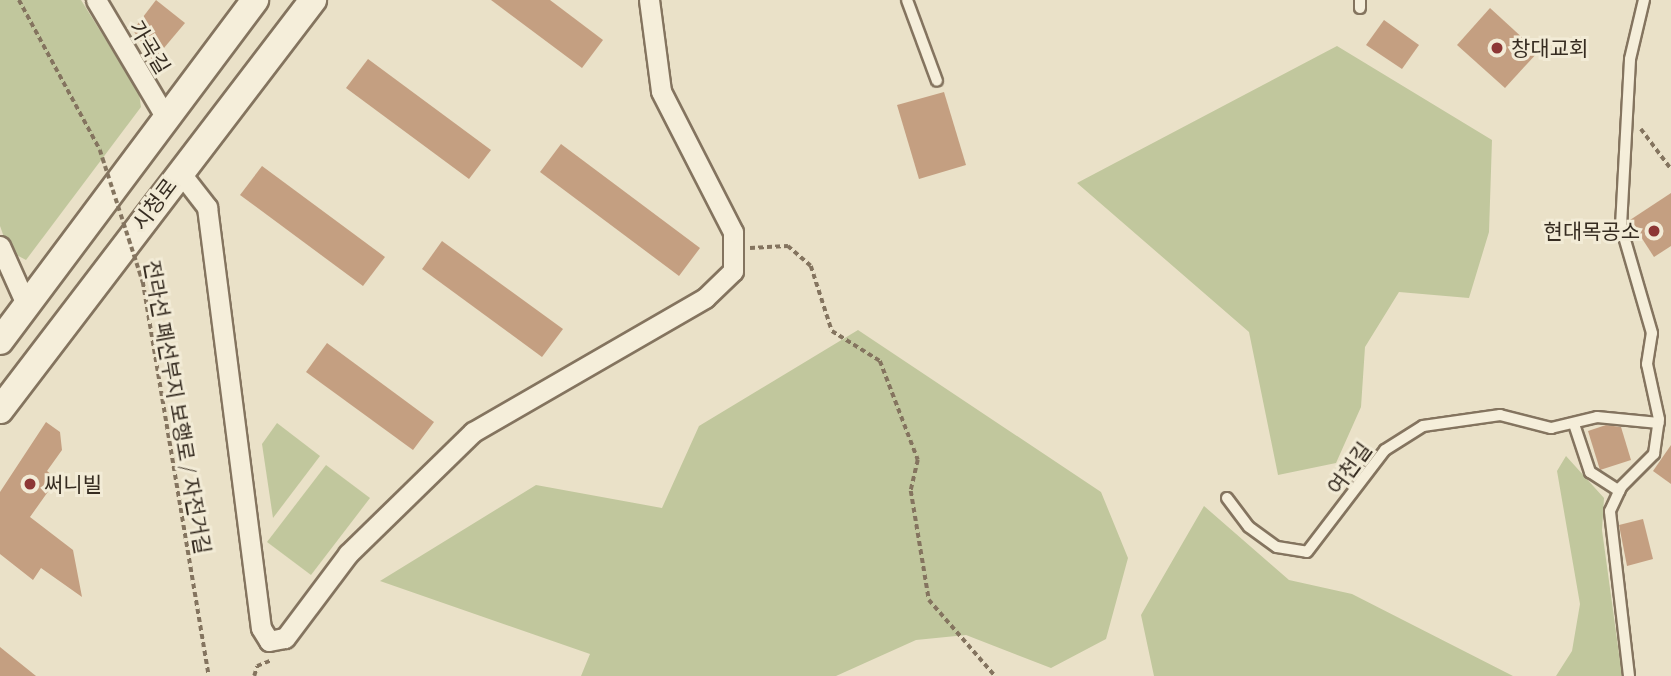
<!DOCTYPE html>
<meta charset="utf-8">
<style>
body{margin:0}
#map{position:relative;width:1671px;height:676px;overflow:hidden;background:#eae1c8;font-family:"PT Serif","Noto Sans KR",serif}
div>[style]{position:absolute}
.green>*{inset:0;background:#c1c79d}
.building>*{inset:0;background:#c49f81}
.path>*{height:3.5px;margin-top:-1.75px;transform-origin:0;background:repeating-linear-gradient(90deg,#84745f 0 5px,transparent 0 8.5px)}
.roads{filter:drop-shadow(2px 0 #84745f) drop-shadow(-2px 0 #84745f) drop-shadow(0 2px #84745f) drop-shadow(0 -2px #84745f)}
.lane>*{height:10px;margin:-5px;padding:0 5px;transform-origin:5px;border-radius:5px;background:#f5eeda}
.street>*{height:19px;margin:-9.5px;padding:0 9.5px;transform-origin:9.5px;border-radius:9.5px;background:#f5eeda}
.secondary>*{height:26px;margin:-13px;padding:0 13px;transform-origin:13px;border-radius:13px;background:#f5eeda}
.path-bridge>*{height:3.5px;margin-top:-1.75px;transform-origin:0;background:repeating-linear-gradient(90deg,#84745f 0 5px,transparent 0 8.5px)}
.dots>*{width:19px;height:19px;translate:-50% -50%;box-sizing:border-box;border:4px solid #f2ebd6;border-radius:50%}
span{translate:-50% -50%;white-space:nowrap;text-align:center;line-height:1.15;-webkit-text-stroke:6px #f2ebd6;paint-order:stroke}
.street-label{font-size:21px;color:#362c21}
.poi-label{font-size:21px;color:#362c21}
.left{translate:0 -50%;text-align:left}
.right{translate:-100% -50%;text-align:right}
</style>
<div id="map">
<div class="green">
<div style="clip-path:polygon(0 0,81px 0,139px 93px,141px 107px,26px 260px,9px 251px,0 226px)"></div>
<div style="clip-path:polygon(1337px 46px,1492px 140px,1489px 232px,1469px 298px,1399px 292px,1365px 347px,1361px 407px,1336px 463px,1278px 475px,1249px 332px,1077px 183px)"></div>
<div style="clip-path:polygon(858px 330px,1101px 492px,1128px 558px,1106px 639px,1051px 668px,966px 635px,916px 640px,836px 676px,581px 676px,590px 654px,380px 581px,536px 485px,662px 508px,699px 426px)"></div>
<div style="clip-path:polygon(277px 423px,320px 456px,273px 518px,262px 444px)"></div>
<div style="clip-path:polygon(1566px 456px,1604px 498px,1602px 530px,1622px 676px,1556px 676px,1572px 651px,1580px 604px,1557px 471px)"></div>
<div style="clip-path:polygon(326px 465px,370px 498px,311px 575px,267px 542px)"></div>
<div style="clip-path:polygon(1204px 506px,1289px 580px,1352px 594px,1513px 676px,1154px 676px,1141px 615px)"></div>
</div>
<div class="building">
<div style="clip-path:polygon(156px 0,185px 23px,153px 61px,133px 30px)"></div>
<div style="clip-path:polygon(491px 0,550px 0,603px 40px,582px 68px)"></div>
<div style="clip-path:polygon(1490px 8px,1538px 52px,1505px 88px,1457px 45px)"></div>
<div style="clip-path:polygon(1384px 20px,1419px 45px,1402px 69px,1366px 45px)"></div>
<div style="clip-path:polygon(368px 59px,491px 150px,469px 179px,346px 88px)"></div>
<div style="clip-path:polygon(944px 92px,966px 165px,919px 179px,897px 105px)"></div>
<div style="clip-path:polygon(561px 144px,700px 248px,679px 276px,540px 172px)"></div>
<div style="clip-path:polygon(262px 166px,385px 257px,363px 286px,240px 195px)"></div>
<div style="clip-path:polygon(1671px 193px,1671px 246px,1654px 257px,1630px 220px)"></div>
<div style="clip-path:polygon(442px 241px,563px 329px,542px 357px,422px 269px)"></div>
<div style="clip-path:polygon(327px 343px,434px 422px,413px 450px,306px 372px)"></div>
<div style="clip-path:polygon(46px 422px,60px 432px,62px 450px,47px 471px,57px 479px,30px 517px,73px 550px,82px 597px,41px 568px,33px 580px,0 554px,0 492px)"></div>
<div style="clip-path:polygon(1606px 425px,1621px 427px,1631px 460px,1600px 470px,1588px 431px)"></div>
<div style="clip-path:polygon(1671px 445px,1671px 484px,1653px 471px)"></div>
<div style="clip-path:polygon(1643px 519px,1653px 559px,1627px 566px,1619px 525px)"></div>
<div style="clip-path:polygon(0 647px,36px 676px,0 676px)"></div>
</div>
<div class="path">
<div style="left:19px;top:0;width:170px;rotate:61.6deg"></div>
<div style="left:1641px;top:129px;width:50px;rotate:53.1deg"></div>
<div style="left:750px;top:248px;width:38px;rotate:-3deg"></div>
<div style="left:788px;top:246px;width:30px;rotate:41deg"></div>
<div style="left:811px;top:266px;width:68px;rotate:72.1deg"></div>
<div style="left:832px;top:331px;width:57px;rotate:32deg"></div>
<div style="left:880px;top:361px;width:106px;rotate:69deg"></div>
<div style="left:918px;top:460px;width:32px;rotate:103deg"></div>
<div style="left:911px;top:491px;width:110px;rotate:80.6deg"></div>
<div style="left:929px;top:600px;width:101px;rotate:49deg"></div>
<div style="left:143px;top:282px;width:399px;rotate:80.5deg"></div>
<div style="left:254px;top:676px;width:10px;rotate:-73deg"></div>
<div style="left:257px;top:666px;width:16px;rotate:-22deg"></div>
</div>
<div class="roads">
<div class="lane">
<div style="left:907px;top:0;width:86px;rotate:69.7deg"></div>
<div style="left:1360px;top:8px;width:8px;rotate:-90deg"></div>
<div style="left:1574px;top:424px;width:51px;rotate:71.6deg"></div>
<div style="left:1590px;top:472px;width:35px;rotate:33deg"></div>
<div style="left:1227px;top:498px;width:36px;rotate:53deg"></div>
<div style="left:1249px;top:527px;width:34px;rotate:36deg"></div>
<div style="left:1277px;top:547px;width:30px;rotate:9deg"></div>
<div style="left:1307px;top:552px;width:128px;rotate:-52.6deg"></div>
<div style="left:1385px;top:450px;width:45px;rotate:-32.3deg"></div>
<div style="left:1423px;top:426px;width:78px;rotate:-8.1deg"></div>
<div style="left:1500px;top:415px;width:53px;rotate:14.3deg"></div>
<div style="left:1551px;top:428px;width:47px;rotate:-13.4deg"></div>
<div style="left:1597px;top:417px;width:62px;rotate:5.5deg"></div>
<div style="left:1629px;top:676px;width:166px;rotate:-96.6deg"></div>
<div style="left:1610px;top:511px;width:26px;rotate:-65deg"></div>
<div style="left:1621px;top:487px;width:47px;rotate:-45deg"></div>
<div style="left:1654px;top:454px;width:35px;rotate:-82deg"></div>
<div style="left:1659px;top:419px;width:56px;rotate:-102.3deg"></div>
<div style="left:1647px;top:364px;width:31px;rotate:-81deg"></div>
<div style="left:1652px;top:333px;width:111px;rotate:-106.2deg"></div>
<div style="left:1621px;top:226px;width:167px;rotate:-86.9deg"></div>
<div style="left:1630px;top:59px;width:61px;rotate:-76.7deg"></div>
</div>
<div class="street">
<div style="left:96px;top:0;width:137px;rotate:59.3deg"></div>
<div style="left:179px;top:171px;width:46px;rotate:52.1deg"></div>
<div style="left:207px;top:207px;width:424px;rotate:82.7deg"></div>
<div style="left:261px;top:628px;width:15px;rotate:58deg"></div>
<div style="left:269px;top:641px;width:16px;rotate:-11deg"></div>
<div style="left:285px;top:638px;width:105px;rotate:-53.1deg"></div>
<div style="left:348px;top:554px;width:175px;rotate:-44.3deg"></div>
<div style="left:473px;top:432px;width:268px;rotate:-30deg"></div>
<div style="left:705px;top:298px;width:39px;rotate:-44deg"></div>
<div style="left:733px;top:271px;width:39px;rotate:-90deg"></div>
<div style="left:733px;top:232px;width:158px;rotate:-117.1deg"></div>
<div style="left:661px;top:91px;width:92px;rotate:-97.5deg"></div>
<div style="left:0;top:246px;width:64px;rotate:65.9deg"></div>
</div>
<div class="secondary">
<div style="left:0;top:341px;width:426px;rotate:-53.2deg"></div>
<div style="left:0;top:410px;width:516px;rotate:-52.64deg"></div>
</div>
</div>
<div class="path-bridge">
<div style="left:100px;top:150px;width:139px;rotate:72deg"></div>
</div>
<div class="dots">
<div style="left:1497px;top:48px;background:#8d3735"></div>
<div style="left:1654px;top:231px;background:#8d3735"></div>
<div style="left:30px;top:484px;background:#8d3735"></div>
</div>
<div class="street-label">
<span style="left:150px;top:47px;rotate:59deg">가곡길</span>
<span style="left:154px;top:204px;rotate:-53deg">시청로</span>
<span style="left:178px;top:407px;rotate:80deg">전라선 폐선부지 보행로 / 자전거길</span>
<span style="left:1349px;top:468px;rotate:-54deg">여천길</span>
</div>
<div class="poi-label">
<span class="left" style="left:1511px;top:48px">창대교회</span>
<span class="right" style="left:1640px;top:231px">현대목공소</span>
<span class="left" style="left:44px;top:484px">써니빌</span>
</div>
</div>
